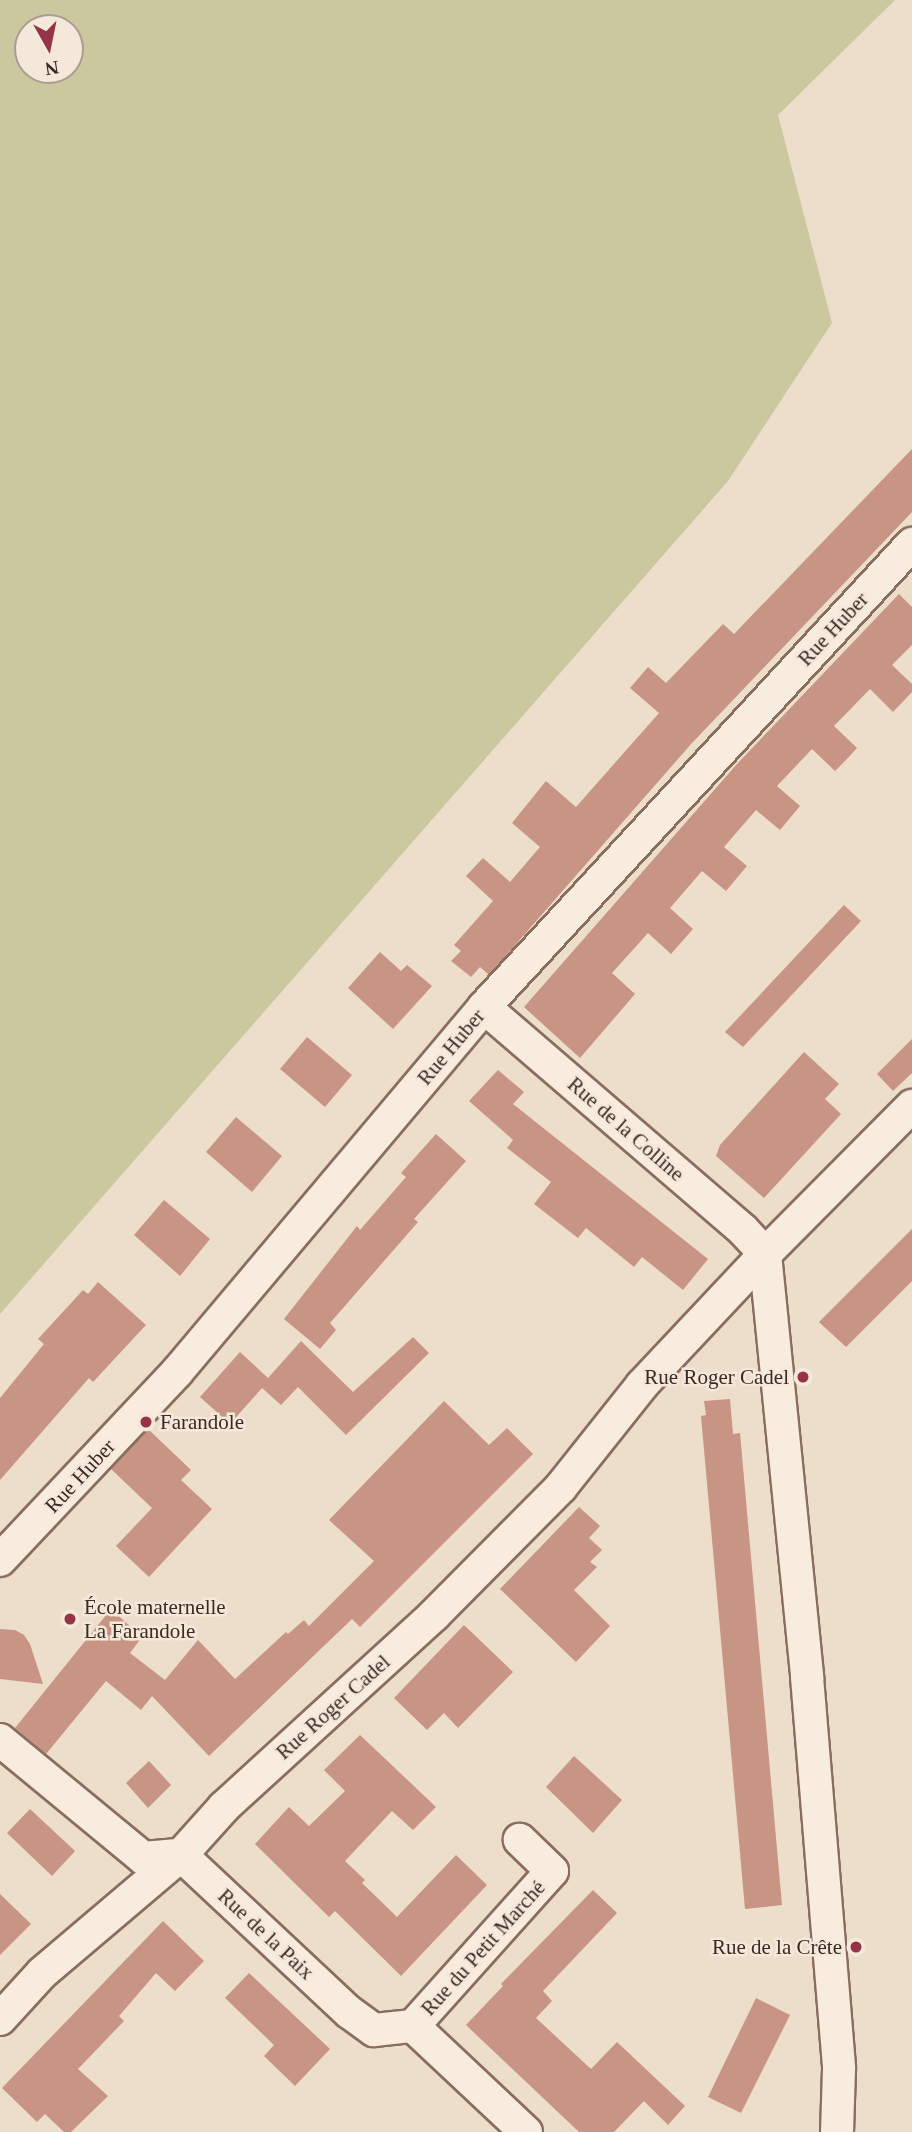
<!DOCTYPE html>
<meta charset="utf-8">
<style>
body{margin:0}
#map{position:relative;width:912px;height:2132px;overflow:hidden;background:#edddcb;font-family:"Times New Roman",serif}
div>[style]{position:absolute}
.green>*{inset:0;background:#cbc89f}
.building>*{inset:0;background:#c89484}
.roads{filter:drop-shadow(2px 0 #896e60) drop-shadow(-2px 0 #896e60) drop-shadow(0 2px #896e60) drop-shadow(0 -2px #896e60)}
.minor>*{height:32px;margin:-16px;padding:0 16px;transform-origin:16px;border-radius:16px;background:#f7ecde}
.dots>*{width:19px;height:19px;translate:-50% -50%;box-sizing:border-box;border:4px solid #f4e8db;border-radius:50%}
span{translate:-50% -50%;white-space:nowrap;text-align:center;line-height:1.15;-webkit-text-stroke:5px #f4e8db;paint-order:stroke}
.street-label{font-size:21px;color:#3a2a22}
.poi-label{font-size:21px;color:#3a2a22}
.right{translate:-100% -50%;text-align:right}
.left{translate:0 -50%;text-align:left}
.north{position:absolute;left:14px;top:14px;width:70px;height:70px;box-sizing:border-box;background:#f4e8db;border:2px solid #aa9c91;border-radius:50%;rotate:171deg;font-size:19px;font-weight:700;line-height:28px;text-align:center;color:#3a2a22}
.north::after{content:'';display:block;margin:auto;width:24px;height:32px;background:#943446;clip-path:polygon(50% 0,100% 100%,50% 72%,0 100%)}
</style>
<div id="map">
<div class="green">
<div style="clip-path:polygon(evenodd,0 0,895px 0,778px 115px,832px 323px,728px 481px,0 1314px,0 0,28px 28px,70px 28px,70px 70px,28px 70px,28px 28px)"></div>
</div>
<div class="building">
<div style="clip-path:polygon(912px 449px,912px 512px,692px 743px,489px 975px,480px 967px,471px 977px,451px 961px,461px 951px,454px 945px,493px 901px,466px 876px,483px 858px,510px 882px,540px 847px,512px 823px,546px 781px,576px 807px,659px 713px,630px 688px,648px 667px,666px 683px,723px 624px,734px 634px)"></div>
<div style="clip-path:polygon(899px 594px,912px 607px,912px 645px,892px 665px,912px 684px,912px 692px,893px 712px,870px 689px,834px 726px,857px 748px,847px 759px,835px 771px,812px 749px,777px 786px,800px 806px,780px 830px,756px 810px,724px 847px,747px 866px,726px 891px,702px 871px,670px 908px,693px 929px,671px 954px,648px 933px,612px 973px,635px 994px,580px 1058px,524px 1007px,737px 764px)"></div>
<div style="clip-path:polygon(844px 905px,861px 921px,743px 1047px,725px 1032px)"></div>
<div style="clip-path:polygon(380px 952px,401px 971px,407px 965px,432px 986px,393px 1029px,348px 988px)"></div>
<div style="clip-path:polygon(307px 1037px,352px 1075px,325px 1107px,280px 1069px)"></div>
<div style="clip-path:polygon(912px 1039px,912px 1073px,893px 1091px,877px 1074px)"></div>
<div style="clip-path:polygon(804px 1052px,839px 1084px,825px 1099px,841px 1114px,764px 1198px,716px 1156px,720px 1145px)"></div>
<div style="clip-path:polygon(498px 1070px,524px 1092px,513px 1104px,708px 1259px,683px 1290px,642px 1257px,634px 1267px,586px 1228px,578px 1238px,534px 1204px,551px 1182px,507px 1148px,513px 1140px,469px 1101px)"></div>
<div style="clip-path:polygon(236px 1117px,282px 1156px,252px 1192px,206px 1152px)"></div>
<div style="clip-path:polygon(436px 1134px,466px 1161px,414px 1219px,418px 1222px,330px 1323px,336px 1330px,320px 1349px,284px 1319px,357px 1226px,360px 1230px,406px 1177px,401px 1173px)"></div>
<div style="clip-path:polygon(164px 1200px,210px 1239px,180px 1276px,134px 1235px)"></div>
<div style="clip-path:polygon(912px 1229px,912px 1281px,846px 1347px,819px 1322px)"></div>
<div style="clip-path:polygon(98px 1282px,146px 1325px,93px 1382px,89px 1378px,0 1480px,0 1398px,44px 1344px,38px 1339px,83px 1290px,88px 1294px)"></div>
<div style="clip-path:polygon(413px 1337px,429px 1353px,346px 1435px,298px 1387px,281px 1405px,262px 1388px,230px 1424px,200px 1397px,240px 1352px,268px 1378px,301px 1341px,353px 1392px)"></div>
<div style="clip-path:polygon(730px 1399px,733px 1434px,740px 1433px,782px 1905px,745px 1909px,701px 1416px,706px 1415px,704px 1401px)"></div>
<div style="clip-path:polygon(444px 1401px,489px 1445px,507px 1428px,533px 1454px,360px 1627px,352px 1619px,209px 1756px,152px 1696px,141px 1710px,106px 1681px,46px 1754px,15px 1728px,111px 1609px,142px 1637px,130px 1653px,165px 1680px,198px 1640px,235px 1679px,286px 1632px,288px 1634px,304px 1620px,309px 1626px,374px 1561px,329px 1520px)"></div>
<div style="clip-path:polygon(148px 1429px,191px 1470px,181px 1480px,212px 1509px,149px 1577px,116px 1546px,152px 1508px,111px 1469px)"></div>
<div style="clip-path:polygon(579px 1507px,600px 1526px,589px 1538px,602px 1550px,590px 1562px,597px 1567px,574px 1590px,610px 1626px,576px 1662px,500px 1589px)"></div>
<div style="clip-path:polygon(464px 1625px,513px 1672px,458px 1728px,444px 1713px,427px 1730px,394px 1698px)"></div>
<div style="clip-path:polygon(0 1629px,15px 1630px,24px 1635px,30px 1644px,43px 1684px,0 1679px)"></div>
<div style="clip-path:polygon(360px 1735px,436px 1807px,413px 1830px,392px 1811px,345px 1861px,365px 1880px,362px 1883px,397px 1917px,456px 1855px,487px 1885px,401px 1976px,335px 1911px,329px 1917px,255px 1844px,289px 1807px,309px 1826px,345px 1791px,324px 1770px)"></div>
<div style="clip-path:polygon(574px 1756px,622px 1800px,593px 1833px,546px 1787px)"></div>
<div style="clip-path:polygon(149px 1761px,171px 1785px,148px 1808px,126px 1783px)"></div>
<div style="clip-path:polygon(30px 1809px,75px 1851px,52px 1876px,7px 1833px)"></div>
<div style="clip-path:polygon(593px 1890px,617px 1913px,543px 1991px,552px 2001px,536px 2018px,591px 2069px,617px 2042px,685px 2106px,668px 2125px,644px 2101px,614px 2132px,579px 2132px,466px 2025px,503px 1986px,501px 1984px)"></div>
<div style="clip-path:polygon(0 1894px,31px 1924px,0 1955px)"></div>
<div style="clip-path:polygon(163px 1921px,204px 1961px,175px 1991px,156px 1973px,119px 2016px,124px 2021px,78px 2069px,108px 2096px,71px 2132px,64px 2132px,45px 2114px,37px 2122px,2px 2088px)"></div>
<div style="clip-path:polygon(249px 1973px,330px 2049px,295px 2086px,264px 2056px,274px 2045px,225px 1998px)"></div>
<div style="clip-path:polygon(756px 1998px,790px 2015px,741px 2113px,708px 2097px)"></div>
</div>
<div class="roads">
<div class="minor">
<div style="left:484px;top:1007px;width:342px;rotate:40.7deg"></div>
<div style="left:743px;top:1230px;width:33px;rotate:47deg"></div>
<div style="left:765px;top:1254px;width:425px;rotate:84.3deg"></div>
<div style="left:807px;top:1677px;width:393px;rotate:85.3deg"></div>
<div style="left:839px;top:2069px;width:63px;rotate:91.8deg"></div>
<div style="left:0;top:1560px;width:258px;rotate:-46.7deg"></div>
<div style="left:177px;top:1372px;width:477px;rotate:-49.9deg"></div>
<div style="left:484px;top:1007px;width:631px;rotate:-47.25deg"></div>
<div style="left:0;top:1740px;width:185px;rotate:39.5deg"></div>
<div style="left:143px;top:1858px;width:38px;rotate:-5deg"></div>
<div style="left:181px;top:1855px;width:230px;rotate:43.1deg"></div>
<div style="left:349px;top:2012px;width:31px;rotate:36deg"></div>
<div style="left:374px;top:2030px;width:39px;rotate:-6deg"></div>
<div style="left:413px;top:2026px;width:155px;rotate:43.2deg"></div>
<div style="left:0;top:2019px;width:62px;rotate:-47.6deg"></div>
<div style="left:42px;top:1973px;width:182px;rotate:-40.3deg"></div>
<div style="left:181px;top:1855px;width:64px;rotate:-48.1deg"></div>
<div style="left:224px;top:1807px;width:285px;rotate:-42.4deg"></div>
<div style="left:434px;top:1615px;width:180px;rotate:-45.2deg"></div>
<div style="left:561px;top:1487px;width:130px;rotate:-51.5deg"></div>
<div style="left:642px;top:1385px;width:180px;rotate:-46.8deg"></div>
<div style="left:765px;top:1254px;width:209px;rotate:-45.2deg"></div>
<div style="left:413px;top:2026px;width:208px;rotate:-48.1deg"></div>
<div style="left:552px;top:1871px;width:45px;rotate:-135.9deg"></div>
</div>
</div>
<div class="dots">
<div style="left:803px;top:1377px;background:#943446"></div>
<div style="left:146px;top:1422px;background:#943446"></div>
<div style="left:70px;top:1619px;background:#943446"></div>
<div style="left:856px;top:1947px;background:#943446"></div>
</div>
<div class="street-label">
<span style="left:833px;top:629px;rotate:-47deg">Rue Huber</span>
<span style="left:451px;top:1047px;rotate:-50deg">Rue Huber</span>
<span style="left:626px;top:1129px;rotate:41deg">Rue de la Colline</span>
<span style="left:80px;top:1476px;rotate:-47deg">Rue Huber</span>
<span style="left:333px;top:1707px;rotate:-42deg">Rue Roger Cadel</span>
<span style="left:266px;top:1934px;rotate:43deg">Rue de la Paix</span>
<span style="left:483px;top:1948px;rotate:-48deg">Rue du Petit Marché</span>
</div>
<div class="poi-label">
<span class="right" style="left:789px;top:1377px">Rue Roger Cadel</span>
<span class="left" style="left:160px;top:1422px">Farandole</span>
<span class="left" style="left:84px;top:1619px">École maternelle<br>La Farandole</span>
<span class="right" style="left:842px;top:1947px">Rue de la Crête</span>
</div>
<div class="north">N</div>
</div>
